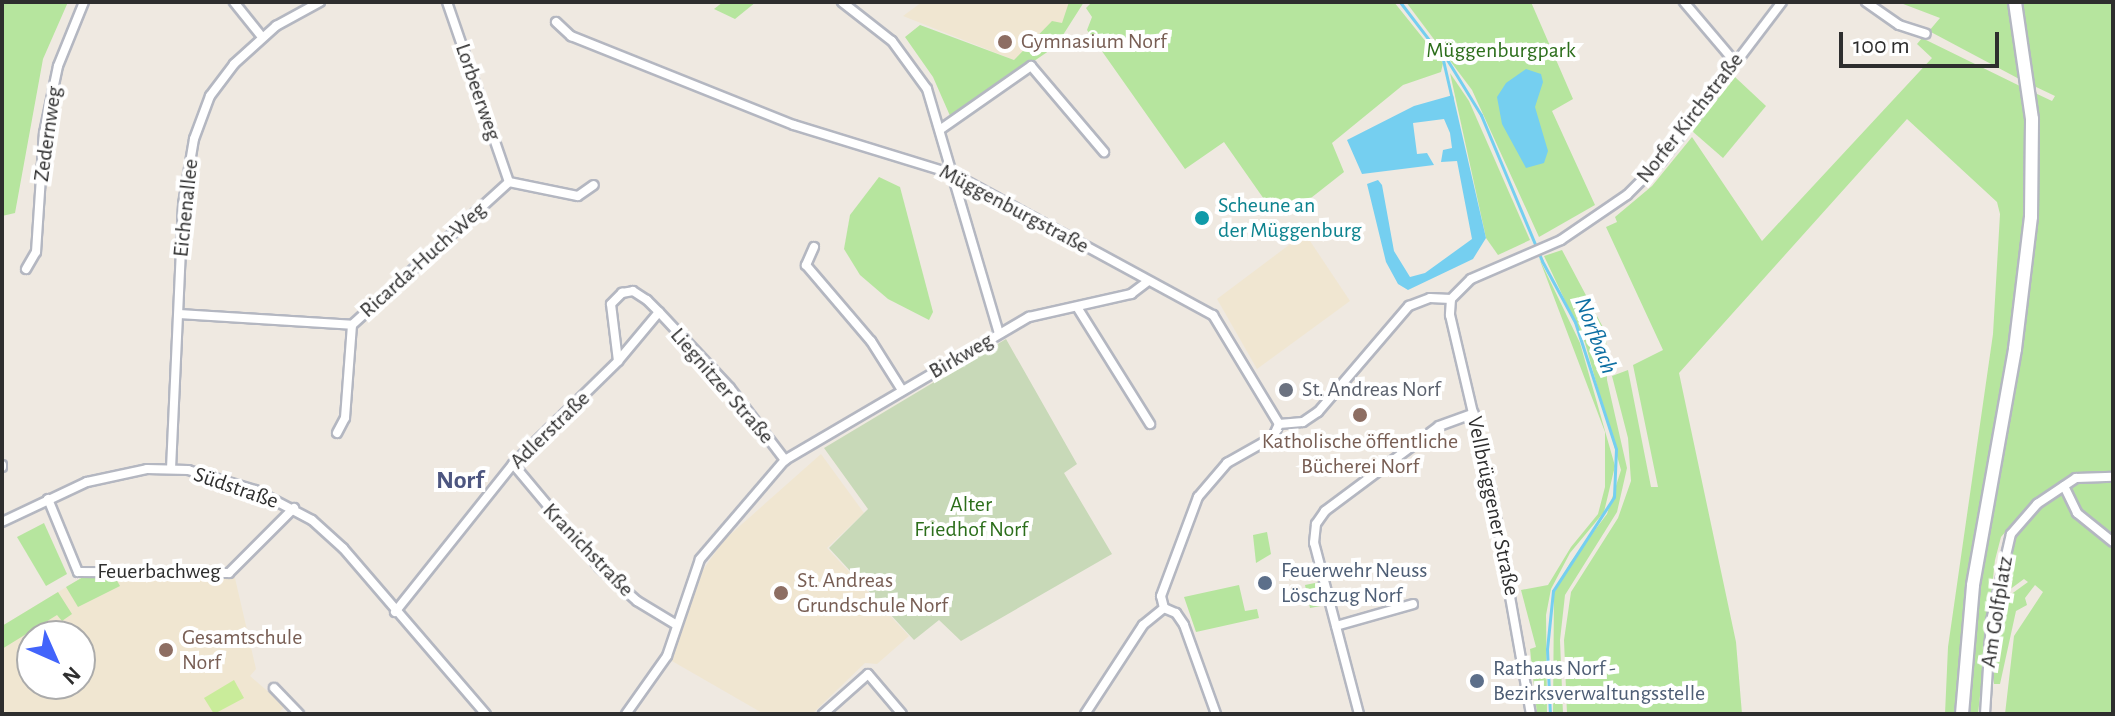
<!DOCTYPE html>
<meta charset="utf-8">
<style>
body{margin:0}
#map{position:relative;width:2115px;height:716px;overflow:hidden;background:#efe9e1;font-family:"Alegreya Sans",sans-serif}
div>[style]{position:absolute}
.education>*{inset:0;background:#f0e6d1}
.green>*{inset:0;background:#b6e59e}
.cemetery>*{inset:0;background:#c8d9b8}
.pitch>*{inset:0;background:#c9ec9a}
.water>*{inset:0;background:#75cff0}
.stream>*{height:3px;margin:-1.5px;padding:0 1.5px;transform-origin:1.5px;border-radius:1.5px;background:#75cff0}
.roads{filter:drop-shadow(2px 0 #b4b7c1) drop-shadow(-2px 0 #b4b7c1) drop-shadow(0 2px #b4b7c1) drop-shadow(0 -2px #b4b7c1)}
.street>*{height:8px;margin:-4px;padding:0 4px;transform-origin:4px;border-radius:4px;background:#fff}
.secondary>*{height:12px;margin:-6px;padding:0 6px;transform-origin:6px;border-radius:6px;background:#fff}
.dots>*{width:22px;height:22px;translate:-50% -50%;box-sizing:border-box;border:4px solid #fff;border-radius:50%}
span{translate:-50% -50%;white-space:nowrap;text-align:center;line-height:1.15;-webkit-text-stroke:8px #fff;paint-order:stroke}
.education-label{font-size:22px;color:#785e54}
.left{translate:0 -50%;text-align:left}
.park-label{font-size:22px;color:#2c6e1b}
.street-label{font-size:22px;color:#2e2e2e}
.culture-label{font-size:22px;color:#0d838f}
.worship-label{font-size:22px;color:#5b616d}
.service-label{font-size:22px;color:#4e5e75}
.water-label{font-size:24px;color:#0d6fa3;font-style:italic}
.quarter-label{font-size:26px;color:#4d5680;font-weight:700}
.frame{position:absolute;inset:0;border:4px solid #2e2e2e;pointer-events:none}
.north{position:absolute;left:16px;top:620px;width:80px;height:80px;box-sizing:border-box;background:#fff;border:2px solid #ababab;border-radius:50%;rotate:135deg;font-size:22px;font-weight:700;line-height:32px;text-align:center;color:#2e2e2e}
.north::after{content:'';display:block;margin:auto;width:28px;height:36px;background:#4264fb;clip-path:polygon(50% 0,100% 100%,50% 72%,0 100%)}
.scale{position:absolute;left:1839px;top:32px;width:160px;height:36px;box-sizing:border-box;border:4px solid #2e2e2e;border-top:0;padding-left:10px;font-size:24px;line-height:28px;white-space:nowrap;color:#2e2e2e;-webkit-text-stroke:6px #fff;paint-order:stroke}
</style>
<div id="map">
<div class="education">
<div style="clip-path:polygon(922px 2px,1073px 2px,1064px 23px,1014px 60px,903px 16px)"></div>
<div style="clip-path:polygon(1301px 236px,1310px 241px,1350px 301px,1257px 369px,1217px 299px)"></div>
<div style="clip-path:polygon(821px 454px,864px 513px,827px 548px,909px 636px,877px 664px,865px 663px,812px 714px,764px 714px,672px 661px,700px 574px,724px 540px)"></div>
<div style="clip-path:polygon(evenodd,83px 577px,235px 578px,256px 669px,250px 676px,285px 706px,278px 714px,2px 714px,2px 626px,83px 577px,32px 636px,80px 636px,80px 684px,32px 684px,32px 636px)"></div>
</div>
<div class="green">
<div style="clip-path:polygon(2px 2px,68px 2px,43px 59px,15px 213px,2px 216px)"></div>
<div style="clip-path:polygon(723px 2px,756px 2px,735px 19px,714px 9px)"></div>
<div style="clip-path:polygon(1069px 2px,1084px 2px,1056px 46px,951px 118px,933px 77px,905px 37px,920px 25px,1014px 60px,1052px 21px,1062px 23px)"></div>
<div style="clip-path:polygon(1092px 2px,1394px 2px,1443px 63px,1441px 72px,1403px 85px,1332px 143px,1344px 172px,1288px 216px,1273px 197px,1266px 202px,1224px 142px,1185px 169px,1087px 30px,1092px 17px,1086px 8px)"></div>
<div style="clip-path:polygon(1406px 2px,1531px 2px,1573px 99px,1552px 111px,1595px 205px,1539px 237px,1472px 90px)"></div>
<div style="clip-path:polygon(1898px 2px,2009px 2px,2023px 81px,1929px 31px,1940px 18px)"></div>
<div style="clip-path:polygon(2021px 2px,2113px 2px,2113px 714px,2005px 714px,2014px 636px,2043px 592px,2035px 585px,2025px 598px,2027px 605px,2016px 611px,2000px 684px,1994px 684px,1991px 658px,1996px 651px,1992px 646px,1999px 603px,2028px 582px,2024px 579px,2005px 593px,2011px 562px,2006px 560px,2019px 529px,2013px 523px,2001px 537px,1995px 560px,1978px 714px,1968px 714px,1983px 562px,2031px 276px,2038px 164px,2035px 93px,2052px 101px,2055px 96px,2034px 86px)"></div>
<div style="clip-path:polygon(1922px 38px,2024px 88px,2026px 112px,2025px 219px,2013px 328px,1967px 592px,1956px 714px,1945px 714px,1948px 647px,1993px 334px,2000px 214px,1997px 202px,1907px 119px,1679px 373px,1736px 642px,1742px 714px,1567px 714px,1564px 640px,1571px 592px,1618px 518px,1631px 481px,1628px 438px,1612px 376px,1628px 370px,1651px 487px,1658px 487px,1633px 365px,1663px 350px,1606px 227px,1617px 222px,1615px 217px,1652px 186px,1692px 137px,1762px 241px,1932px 58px,1917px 44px)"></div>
<div style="clip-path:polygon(1450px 73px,1469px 101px,1530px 240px,1498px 255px,1486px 238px)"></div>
<div style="clip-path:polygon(1735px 77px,1766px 106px,1723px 158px,1692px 131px)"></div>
<div style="clip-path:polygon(879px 177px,900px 187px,933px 312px,929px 320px,888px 299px,860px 275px,844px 249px,850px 215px)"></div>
<div style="clip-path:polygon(1562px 250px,1606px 333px,1607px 380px,1627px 468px,1617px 512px,1565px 595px,1560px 640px,1563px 714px,1553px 714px,1554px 593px,1570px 563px,1607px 514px,1621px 470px,1585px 343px,1544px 256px)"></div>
<div style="clip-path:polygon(1539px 258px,1580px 343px,1615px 466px,1604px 512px,1570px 553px,1551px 589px,1546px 615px,1547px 714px,1537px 714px,1530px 649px,1536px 647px,1521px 590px,1548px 585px,1571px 547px,1598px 514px,1605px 487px,1605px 432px)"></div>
<div style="clip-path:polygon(44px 523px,67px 574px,46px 586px,17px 537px)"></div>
<div style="clip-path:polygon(1267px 532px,1271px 554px,1256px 563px,1253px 535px)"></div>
<div style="clip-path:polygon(83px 577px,115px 577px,120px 586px,78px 607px,66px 587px)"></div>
<div style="clip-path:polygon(1320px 582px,1326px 605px,1310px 608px,1305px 585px)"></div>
<div style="clip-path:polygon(1239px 585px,1245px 611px,1257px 609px,1259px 618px,1196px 632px,1184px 597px)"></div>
<div style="clip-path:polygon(58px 592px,72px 614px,62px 621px,57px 615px,2px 649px,2px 626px)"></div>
</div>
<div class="cemetery">
<div style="clip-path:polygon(1006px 339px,1077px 464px,1064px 473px,1112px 554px,961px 641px,939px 620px,914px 640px,829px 548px,868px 509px,824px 448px)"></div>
</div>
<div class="pitch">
<div style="clip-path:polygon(234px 680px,244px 698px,214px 714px,204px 698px)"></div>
</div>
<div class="water">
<div style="clip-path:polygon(1526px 69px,1541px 74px,1543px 82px,1535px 107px,1548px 151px,1544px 163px,1526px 168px,1502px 124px,1497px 97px,1506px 83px)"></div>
<div style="clip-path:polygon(1453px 95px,1486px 238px,1473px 259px,1408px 290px,1398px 284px,1386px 262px,1367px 184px,1378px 180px,1382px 185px,1394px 251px,1410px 277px,1425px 273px,1472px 239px,1457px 161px,1441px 162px,1443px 150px,1452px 148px,1450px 133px,1444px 119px,1413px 123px,1417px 154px,1427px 153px,1434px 165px,1362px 174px,1347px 140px,1414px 106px)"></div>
</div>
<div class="stream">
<div style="left:1400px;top:2px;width:71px;rotate:52.5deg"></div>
<div style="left:1443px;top:58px;width:5px;rotate:-90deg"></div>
<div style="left:1443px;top:53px;width:73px;rotate:58.5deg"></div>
<div style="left:1481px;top:115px;width:158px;rotate:67.3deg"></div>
<div style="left:1542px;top:261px;width:69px;rotate:61.6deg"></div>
<div style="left:1575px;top:322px;width:133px;rotate:72.1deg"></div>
<div style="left:1616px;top:449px;width:48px;rotate:92.4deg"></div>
<div style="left:1614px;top:497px;width:112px;rotate:123deg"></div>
<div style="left:1553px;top:591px;width:58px;rotate:95.9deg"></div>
<div style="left:1547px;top:649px;width:65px;rotate:87.4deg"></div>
<div style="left:1443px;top:60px;width:40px;rotate:77deg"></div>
</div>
<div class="roads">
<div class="street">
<div style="left:234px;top:2px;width:45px;rotate:51.3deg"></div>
<div style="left:447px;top:2px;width:190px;rotate:71deg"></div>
<div style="left:842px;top:2px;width:63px;rotate:38deg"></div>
<div style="left:892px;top:41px;width:59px;rotate:53.9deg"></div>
<div style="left:927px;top:89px;width:255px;rotate:73.6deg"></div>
<div style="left:1684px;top:2px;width:77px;rotate:49.7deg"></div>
<div style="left:1866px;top:2px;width:40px;rotate:34.9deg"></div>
<div style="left:1899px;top:25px;width:28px;rotate:18deg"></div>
<div style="left:556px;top:22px;width:21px;rotate:43deg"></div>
<div style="left:571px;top:36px;width:240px;rotate:21.8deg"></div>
<div style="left:794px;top:125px;width:166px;rotate:17.1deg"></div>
<div style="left:953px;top:174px;width:296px;rotate:28.5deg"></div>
<div style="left:1213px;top:315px;width:127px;rotate:58.8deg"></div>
<div style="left:941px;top:129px;width:110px;rotate:-35deg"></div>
<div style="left:1031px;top:66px;width:113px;rotate:49.7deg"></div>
<div style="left:814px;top:247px;width:20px;rotate:114deg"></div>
<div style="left:806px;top:265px;width:100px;rotate:49.5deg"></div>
<div style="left:871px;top:341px;width:58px;rotate:57.7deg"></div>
<div style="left:26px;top:269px;width:20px;rotate:-60deg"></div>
<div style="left:36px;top:252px;width:119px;rotate:-86.2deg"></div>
<div style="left:44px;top:133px;width:68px;rotate:-78.2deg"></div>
<div style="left:58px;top:66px;width:69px;rotate:-67.9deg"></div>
<div style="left:1451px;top:299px;width:28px;rotate:-45deg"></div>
<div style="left:1471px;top:279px;width:98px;rotate:-23.4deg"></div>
<div style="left:1561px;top:240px;width:80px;rotate:-34.3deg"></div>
<div style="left:1627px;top:195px;width:49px;rotate:-45deg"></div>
<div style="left:1662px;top:160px;width:198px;rotate:-52.8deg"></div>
<div style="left:1451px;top:299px;width:16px;rotate:94deg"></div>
<div style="left:1450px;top:315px;width:180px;rotate:76.8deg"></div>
<div style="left:1491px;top:490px;width:228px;rotate:79.9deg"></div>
<div style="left:1077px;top:307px;width:138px;rotate:58deg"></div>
<div style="left:659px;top:312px;width:64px;rotate:129.9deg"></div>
<div style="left:618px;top:361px;width:57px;rotate:-97deg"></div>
<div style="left:611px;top:304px;width:16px;rotate:-45deg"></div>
<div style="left:622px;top:293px;width:11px;rotate:-10deg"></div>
<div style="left:633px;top:291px;width:17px;rotate:33deg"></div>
<div style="left:647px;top:300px;width:17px;rotate:45deg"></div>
<div style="left:659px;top:312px;width:104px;rotate:46.9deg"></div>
<div style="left:730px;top:388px;width:91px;rotate:52.6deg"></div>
<div style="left:179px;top:314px;width:173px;rotate:3.6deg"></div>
<div style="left:1279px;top:424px;width:24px;rotate:-5deg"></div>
<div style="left:1303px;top:422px;width:18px;rotate:-34deg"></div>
<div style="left:1318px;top:412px;width:140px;rotate:-49.4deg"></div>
<div style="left:1409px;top:306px;width:22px;rotate:-21deg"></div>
<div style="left:1430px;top:298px;width:21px;rotate:3deg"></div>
<div style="left:337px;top:433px;width:17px;rotate:-62deg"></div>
<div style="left:345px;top:418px;width:93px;rotate:-85.7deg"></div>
<div style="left:352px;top:325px;width:212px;rotate:-42.3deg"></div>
<div style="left:509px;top:182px;width:70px;rotate:11.5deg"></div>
<div style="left:578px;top:196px;width:19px;rotate:-35deg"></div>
<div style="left:513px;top:464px;width:134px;rotate:50.1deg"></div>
<div style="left:599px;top:567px;width:51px;rotate:41.8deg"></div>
<div style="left:637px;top:601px;width:44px;rotate:31.2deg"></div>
<div style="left:2px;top:465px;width:2px;rotate:90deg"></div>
<div style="left:171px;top:469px;width:265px;rotate:-87.4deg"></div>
<div style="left:183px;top:204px;width:66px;rotate:-80.4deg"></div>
<div style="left:194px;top:139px;width:46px;rotate:-69.6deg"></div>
<div style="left:210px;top:96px;width:40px;rotate:-53deg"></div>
<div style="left:234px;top:64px;width:57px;rotate:-42.1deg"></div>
<div style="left:276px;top:26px;width:50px;rotate:-28.6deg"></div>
<div style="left:2064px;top:486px;width:30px;rotate:64deg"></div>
<div style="left:2077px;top:513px;width:46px;rotate:38.9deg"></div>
<div style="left:48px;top:499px;width:79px;rotate:67.7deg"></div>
<div style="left:78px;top:572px;width:151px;rotate:0.4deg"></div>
<div style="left:229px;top:573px;width:92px;rotate:-45deg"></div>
<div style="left:2px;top:522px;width:94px;rotate:-25.2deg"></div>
<div style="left:87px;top:482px;width:61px;rotate:-12.2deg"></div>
<div style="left:147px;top:469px;width:41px;rotate:1.4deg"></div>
<div style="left:188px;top:470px;width:70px;rotate:16.6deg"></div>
<div style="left:255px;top:490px;width:64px;rotate:27.8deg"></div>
<div style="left:312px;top:520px;width:42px;rotate:42.1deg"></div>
<div style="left:343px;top:548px;width:219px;rotate:49.3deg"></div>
<div style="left:1164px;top:608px;width:12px;rotate:-104deg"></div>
<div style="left:1161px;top:596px;width:106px;rotate:-69.5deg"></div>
<div style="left:1198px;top:497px;width:45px;rotate:-49.5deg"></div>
<div style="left:1227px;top:463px;width:53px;rotate:-29.5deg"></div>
<div style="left:1273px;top:437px;width:14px;rotate:-65deg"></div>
<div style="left:395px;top:612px;width:189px;rotate:-51.4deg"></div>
<div style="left:513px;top:464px;width:147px;rotate:-44.4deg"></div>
<div style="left:1336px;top:626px;width:80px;rotate:-15.9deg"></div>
<div style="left:274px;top:688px;width:36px;rotate:46deg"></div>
<div style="left:626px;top:714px;width:71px;rotate:-54.7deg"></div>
<div style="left:667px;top:656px;width:102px;rotate:-71.2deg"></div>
<div style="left:700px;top:559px;width:130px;rotate:-49.4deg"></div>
<div style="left:785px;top:460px;width:283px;rotate:-30.4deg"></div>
<div style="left:1029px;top:317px;width:105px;rotate:-12.7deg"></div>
<div style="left:1131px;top:294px;width:21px;rotate:-37deg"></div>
<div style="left:823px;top:714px;width:60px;rotate:-41.6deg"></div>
<div style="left:868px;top:674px;width:52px;rotate:49.6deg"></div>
<div style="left:1085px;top:714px;width:106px;rotate:-56.9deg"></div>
<div style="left:1143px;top:625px;width:27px;rotate:-39deg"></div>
<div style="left:1164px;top:608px;width:13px;rotate:23deg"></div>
<div style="left:1176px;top:613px;width:14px;rotate:56deg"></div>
<div style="left:1184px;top:625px;width:95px;rotate:70.2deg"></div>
<div style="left:1359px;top:714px;width:177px;rotate:-104.7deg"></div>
<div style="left:1314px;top:543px;width:19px;rotate:-84deg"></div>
<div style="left:1316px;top:524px;width:16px;rotate:-55deg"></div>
<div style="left:1325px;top:511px;width:142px;rotate:-36.7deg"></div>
<div style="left:1439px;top:426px;width:37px;rotate:-20deg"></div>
<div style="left:1985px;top:714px;width:93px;rotate:-86.3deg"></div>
<div style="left:1991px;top:621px;width:89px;rotate:-77.1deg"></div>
<div style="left:2011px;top:534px;width:40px;rotate:-49deg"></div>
<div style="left:2037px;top:504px;width:47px;rotate:-33.7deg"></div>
<div style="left:2076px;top:478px;width:37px;rotate:-2deg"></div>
</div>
<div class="secondary">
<div style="left:1962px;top:714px;width:129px;rotate:-85.1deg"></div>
<div style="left:1973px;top:585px;width:240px;rotate:-79.9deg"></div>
<div style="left:2015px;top:349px;width:133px;rotate:-83.1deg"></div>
<div style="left:2031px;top:217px;width:98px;rotate:-89.4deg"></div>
<div style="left:2032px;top:119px;width:118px;rotate:-98.3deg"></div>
</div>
</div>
<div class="dots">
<div style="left:1005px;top:42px;background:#8d6e63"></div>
<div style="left:1202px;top:218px;background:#0f9aa8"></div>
<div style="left:1286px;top:390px;background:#6b7280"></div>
<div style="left:1360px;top:415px;background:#8d6e63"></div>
<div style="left:1265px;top:583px;background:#5c6f8a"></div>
<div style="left:781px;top:593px;background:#8d6e63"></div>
<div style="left:166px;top:650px;background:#8d6e63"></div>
<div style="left:1477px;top:681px;background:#5c6f8a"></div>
</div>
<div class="education-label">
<span class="left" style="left:1021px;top:42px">Gymnasium Norf</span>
<span style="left:1360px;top:454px">Katholische öffentliche<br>Bücherei Norf</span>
<span class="left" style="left:797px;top:593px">St. Andreas<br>Grundschule Norf</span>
<span class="left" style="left:182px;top:650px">Gesamtschule<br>Norf</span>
</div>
<div class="park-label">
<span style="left:1501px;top:51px">Müggenburgpark</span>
<span style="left:971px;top:517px">Alter<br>Friedhof Norf</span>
</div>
<div class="street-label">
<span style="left:478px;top:92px;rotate:71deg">Lorbeerweg</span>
<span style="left:1690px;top:118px;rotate:-52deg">Norfer Kirchstraße</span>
<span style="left:48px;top:134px;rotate:-82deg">Zedernweg</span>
<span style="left:186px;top:208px;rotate:-84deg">Eichenallee</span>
<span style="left:1014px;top:209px;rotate:28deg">Müggenburgstraße</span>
<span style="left:423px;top:260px;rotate:-42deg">Ricarda-Huch-Weg</span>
<span style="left:961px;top:356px;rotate:-30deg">Birkweg</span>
<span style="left:722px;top:386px;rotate:49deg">Liegnitzer Straße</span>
<span style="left:550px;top:430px;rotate:-44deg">Adlerstraße</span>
<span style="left:236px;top:488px;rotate:19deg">Südstraße</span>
<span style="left:1493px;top:506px;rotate:78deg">Vellbrüggener Straße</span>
<span style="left:588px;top:550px;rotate:46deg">Kranichstraße</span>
<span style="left:159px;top:572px">Feuerbachweg</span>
<span style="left:1997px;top:612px;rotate:-81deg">Am Golfplatz</span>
</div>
<div class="culture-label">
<span class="left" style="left:1218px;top:218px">Scheune an<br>der Müggenburg</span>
</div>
<div class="worship-label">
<span class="left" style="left:1302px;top:390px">St. Andreas Norf</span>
</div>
<div class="service-label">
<span class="left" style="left:1281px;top:583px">Feuerwehr Neuss<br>Löschzug Norf</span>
<span class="left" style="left:1493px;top:681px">Rathaus Norf -<br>Bezirksverwaltungsstelle</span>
</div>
<div class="water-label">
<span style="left:1595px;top:336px;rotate:69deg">Norfbach</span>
</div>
<div class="quarter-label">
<span style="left:460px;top:481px">Norf</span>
</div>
<div class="frame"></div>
<div class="north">N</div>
<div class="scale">100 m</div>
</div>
